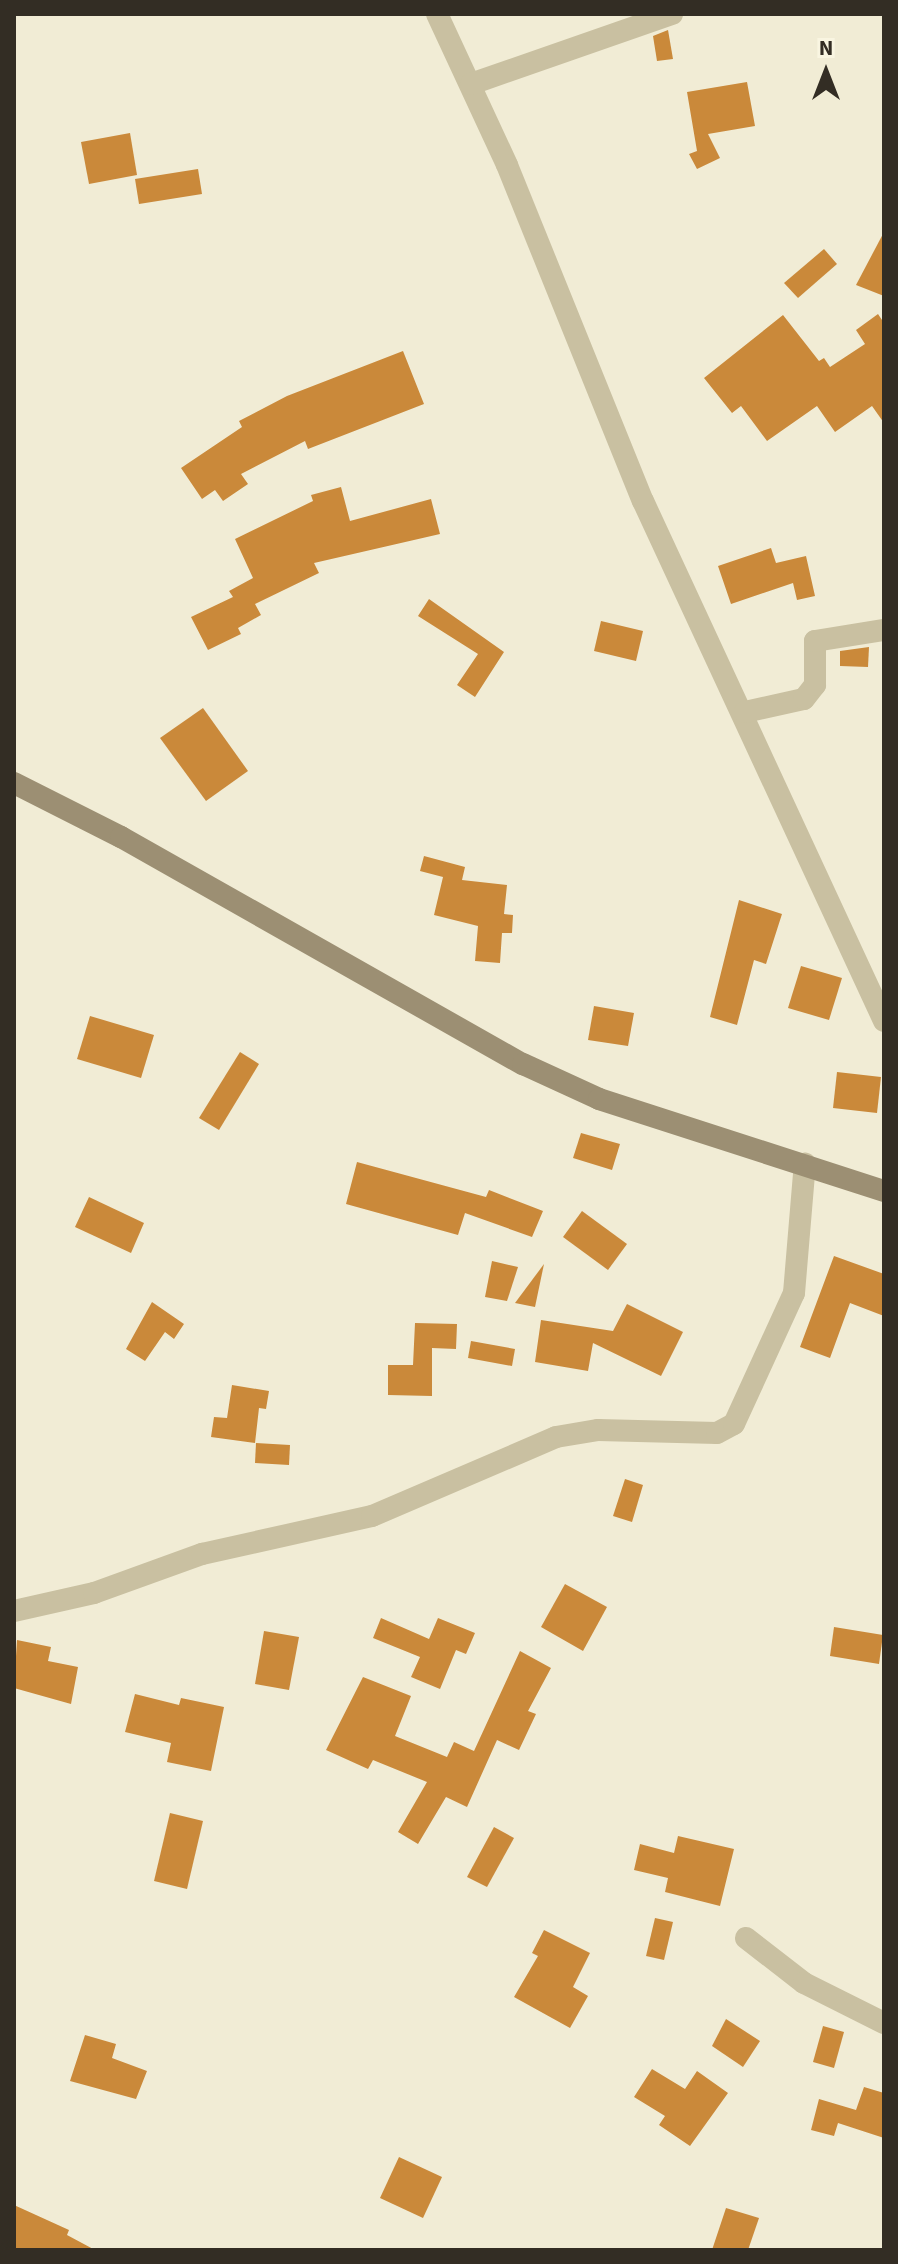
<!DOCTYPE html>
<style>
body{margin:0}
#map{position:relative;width:898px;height:2264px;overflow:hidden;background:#f1ecd5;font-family:"Source Sans 3",sans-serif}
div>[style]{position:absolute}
.building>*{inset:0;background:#ca893a}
.minor>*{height:22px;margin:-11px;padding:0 11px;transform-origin:11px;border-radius:11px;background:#c9c0a1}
.secondary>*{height:22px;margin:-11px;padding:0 11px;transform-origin:11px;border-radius:11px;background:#9c8f73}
span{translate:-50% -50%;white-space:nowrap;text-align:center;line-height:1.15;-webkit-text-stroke:7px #f9f5e1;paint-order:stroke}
.frame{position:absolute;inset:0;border:16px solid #332d24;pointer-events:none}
.north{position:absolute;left:786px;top:32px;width:80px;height:80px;-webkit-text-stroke:6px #f9f5e1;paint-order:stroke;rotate:0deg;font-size:22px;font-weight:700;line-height:32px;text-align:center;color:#332d24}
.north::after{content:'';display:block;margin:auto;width:28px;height:36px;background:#332d24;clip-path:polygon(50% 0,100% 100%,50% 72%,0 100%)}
</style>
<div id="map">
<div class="building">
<div style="clip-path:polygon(668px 30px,673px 59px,657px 61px,653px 36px)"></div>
<div style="clip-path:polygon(747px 82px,755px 126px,708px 134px,720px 158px,697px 169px,689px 154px,697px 151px,687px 92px)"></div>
<div style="clip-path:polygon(130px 133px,137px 175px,89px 184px,81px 142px)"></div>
<div style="clip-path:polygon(198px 169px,202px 194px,139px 204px,135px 179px)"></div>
<div style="clip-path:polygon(884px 232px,884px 296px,856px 285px)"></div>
<div style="clip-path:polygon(824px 249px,837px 264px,798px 298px,784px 283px)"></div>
<div style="clip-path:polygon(878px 314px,884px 323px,884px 423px,872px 406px,835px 432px,817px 406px,767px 441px,741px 406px,732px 413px,704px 378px,783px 315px,819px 361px,824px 358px,830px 367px,865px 344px,856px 330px)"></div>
<div style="clip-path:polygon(403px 351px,424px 404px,308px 449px,305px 441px,241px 474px,248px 484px,223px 501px,215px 490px,202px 499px,181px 468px,242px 427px,239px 421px,287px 396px)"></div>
<div style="clip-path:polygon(341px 487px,350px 521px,431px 499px,440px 534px,314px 563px,319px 573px,255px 604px,261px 615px,238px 628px,241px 634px,208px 650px,191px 617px,233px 597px,229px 591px,253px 578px,235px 539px,313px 501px,311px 495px)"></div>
<div style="clip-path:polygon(771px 548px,776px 563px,806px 556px,815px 596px,797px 600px,793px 583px,731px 604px,718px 566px)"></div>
<div style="clip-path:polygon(429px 599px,504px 652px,475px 697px,457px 685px,478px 654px,418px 616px)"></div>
<div style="clip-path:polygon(601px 621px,643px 631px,636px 661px,594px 651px)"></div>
<div style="clip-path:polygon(869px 647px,868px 667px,840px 666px,840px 651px)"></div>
<div style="clip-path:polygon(203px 708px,248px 771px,206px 801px,160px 738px)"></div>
<div style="clip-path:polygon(424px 856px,465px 867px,462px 880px,507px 885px,504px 914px,513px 915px,512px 933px,502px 933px,500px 963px,475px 961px,478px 926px,434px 915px,443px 877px,420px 871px)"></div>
<div style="clip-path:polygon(739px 900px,782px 914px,766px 964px,754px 960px,737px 1025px,710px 1017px)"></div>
<div style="clip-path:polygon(801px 966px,842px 978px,829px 1020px,788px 1008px)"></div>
<div style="clip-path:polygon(594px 1006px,634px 1013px,628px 1046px,588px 1040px)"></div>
<div style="clip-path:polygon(90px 1016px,154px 1035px,141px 1078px,77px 1059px)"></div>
<div style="clip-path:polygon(240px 1052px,259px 1064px,219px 1130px,199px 1118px)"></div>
<div style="clip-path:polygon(837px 1072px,881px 1077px,877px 1113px,833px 1108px)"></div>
<div style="clip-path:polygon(581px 1133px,620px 1144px,612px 1170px,573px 1158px)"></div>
<div style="clip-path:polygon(357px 1162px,486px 1197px,489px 1190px,543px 1211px,532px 1237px,465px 1213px,458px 1235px,346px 1204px)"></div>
<div style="clip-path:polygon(89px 1197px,144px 1223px,131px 1253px,75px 1227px)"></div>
<div style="clip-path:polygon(582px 1211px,627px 1244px,608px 1270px,563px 1237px)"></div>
<div style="clip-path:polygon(834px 1256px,884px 1274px,884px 1316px,850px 1303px,830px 1358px,800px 1347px)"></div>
<div style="clip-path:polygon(492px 1261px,518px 1267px,507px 1301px,485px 1297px)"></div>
<div style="clip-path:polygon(544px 1264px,535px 1307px,515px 1303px)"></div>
<div style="clip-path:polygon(152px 1302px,184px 1324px,174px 1339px,165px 1332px,145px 1361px,126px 1349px)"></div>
<div style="clip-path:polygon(627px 1304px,683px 1332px,661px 1376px,593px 1343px,588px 1371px,535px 1362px,541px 1320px,613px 1331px)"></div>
<div style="clip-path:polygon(415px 1323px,457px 1324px,456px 1349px,432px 1348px,432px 1396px,388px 1395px,388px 1365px,413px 1365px)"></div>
<div style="clip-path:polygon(471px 1341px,515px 1349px,512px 1366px,468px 1358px)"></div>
<div style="clip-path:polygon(232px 1385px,269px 1391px,266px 1409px,259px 1408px,255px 1443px,211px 1437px,214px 1417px,227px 1418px)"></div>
<div style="clip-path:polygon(256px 1443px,290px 1445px,289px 1465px,255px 1463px)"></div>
<div style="clip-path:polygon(625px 1479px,643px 1485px,632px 1522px,613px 1516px)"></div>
<div style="clip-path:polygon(565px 1584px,607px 1607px,583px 1651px,541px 1627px)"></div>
<div style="clip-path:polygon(381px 1618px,429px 1639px,438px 1618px,475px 1633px,466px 1654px,456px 1650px,440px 1689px,411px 1677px,420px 1657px,373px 1638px)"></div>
<div style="clip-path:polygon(834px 1627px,883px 1635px,879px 1664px,830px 1656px)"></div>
<div style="clip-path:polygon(264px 1631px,299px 1637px,289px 1690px,255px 1684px)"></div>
<div style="clip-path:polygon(17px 1640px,51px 1647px,48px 1661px,78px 1667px,71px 1704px,14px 1688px)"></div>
<div style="clip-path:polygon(520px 1651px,551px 1668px,528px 1711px,536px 1714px,519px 1750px,497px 1740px,467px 1807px,446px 1797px,418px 1844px,398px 1832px,427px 1782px,373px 1760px,368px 1769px,326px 1750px,363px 1677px,411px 1696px,395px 1736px,447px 1757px,454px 1742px,474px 1751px)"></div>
<div style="clip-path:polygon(135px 1694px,179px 1705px,181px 1698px,224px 1707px,211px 1771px,167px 1762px,171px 1743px,125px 1732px)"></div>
<div style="clip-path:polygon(170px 1813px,203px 1821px,187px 1889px,154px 1881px)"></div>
<div style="clip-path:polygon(494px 1827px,514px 1838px,487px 1887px,467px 1877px)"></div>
<div style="clip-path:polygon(678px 1836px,734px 1849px,720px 1906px,665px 1892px,668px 1878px,634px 1870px,640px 1844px,674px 1853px)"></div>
<div style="clip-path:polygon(655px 1918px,673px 1922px,664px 1960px,646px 1956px)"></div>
<div style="clip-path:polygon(544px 1930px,590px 1953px,573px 1987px,588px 1996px,570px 2028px,514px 1997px,538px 1956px,532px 1953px)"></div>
<div style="clip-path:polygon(726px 2019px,760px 2041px,743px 2067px,712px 2046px)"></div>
<div style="clip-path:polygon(823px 2026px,844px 2032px,834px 2068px,813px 2062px)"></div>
<div style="clip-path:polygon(85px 2035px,116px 2044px,112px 2058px,147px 2071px,136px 2099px,70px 2081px)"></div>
<div style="clip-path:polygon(652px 2069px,685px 2089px,697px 2071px,728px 2093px,690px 2146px,659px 2125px,665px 2116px,634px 2097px)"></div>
<div style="clip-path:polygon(864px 2087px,884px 2093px,884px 2138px,838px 2123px,834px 2136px,811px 2130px,819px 2099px,856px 2110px)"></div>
<div style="clip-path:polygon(399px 2157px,442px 2177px,423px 2218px,380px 2198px)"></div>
<div style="clip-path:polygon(14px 2205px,69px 2230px,67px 2235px,95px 2250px,14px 2250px)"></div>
<div style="clip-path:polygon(726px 2208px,759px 2218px,748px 2250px,712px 2250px)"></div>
</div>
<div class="minor">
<div style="left:437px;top:14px;width:166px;rotate:65.1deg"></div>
<div style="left:507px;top:165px;width:362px;rotate:68deg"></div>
<div style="left:643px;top:501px;width:573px;rotate:65.13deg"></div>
<div style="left:471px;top:84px;width:213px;rotate:-19.2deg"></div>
<div style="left:745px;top:712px;width:60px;rotate:-12.4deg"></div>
<div style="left:804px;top:699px;width:18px;rotate:-52deg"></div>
<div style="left:815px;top:685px;width:44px;rotate:-90deg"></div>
<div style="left:815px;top:641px;width:70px;rotate:-9.1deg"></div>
<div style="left:14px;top:1611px;width:82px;rotate:-12.7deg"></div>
<div style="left:94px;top:1593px;width:115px;rotate:-19.9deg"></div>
<div style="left:202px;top:1554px;width:174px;rotate:-12.6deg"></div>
<div style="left:372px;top:1516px;width:200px;rotate:-23.2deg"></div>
<div style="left:556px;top:1437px;width:43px;rotate:-9.5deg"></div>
<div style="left:598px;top:1430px;width:119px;rotate:1.4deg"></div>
<div style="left:717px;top:1433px;width:19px;rotate:-28deg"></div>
<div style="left:734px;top:1424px;width:144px;rotate:-65.4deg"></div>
<div style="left:794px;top:1293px;width:130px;rotate:-85.2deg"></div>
<div style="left:746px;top:1938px;width:73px;rotate:37.8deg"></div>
<div style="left:804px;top:1983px;width:89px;rotate:26.6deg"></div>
</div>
<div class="secondary">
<div style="left:14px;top:783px;width:120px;rotate:26.8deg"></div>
<div style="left:121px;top:837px;width:462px;rotate:29.5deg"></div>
<div style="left:523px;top:1064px;width:84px;rotate:24.7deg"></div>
<div style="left:599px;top:1099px;width:299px;rotate:17.9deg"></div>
</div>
<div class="frame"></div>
<div class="north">N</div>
</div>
